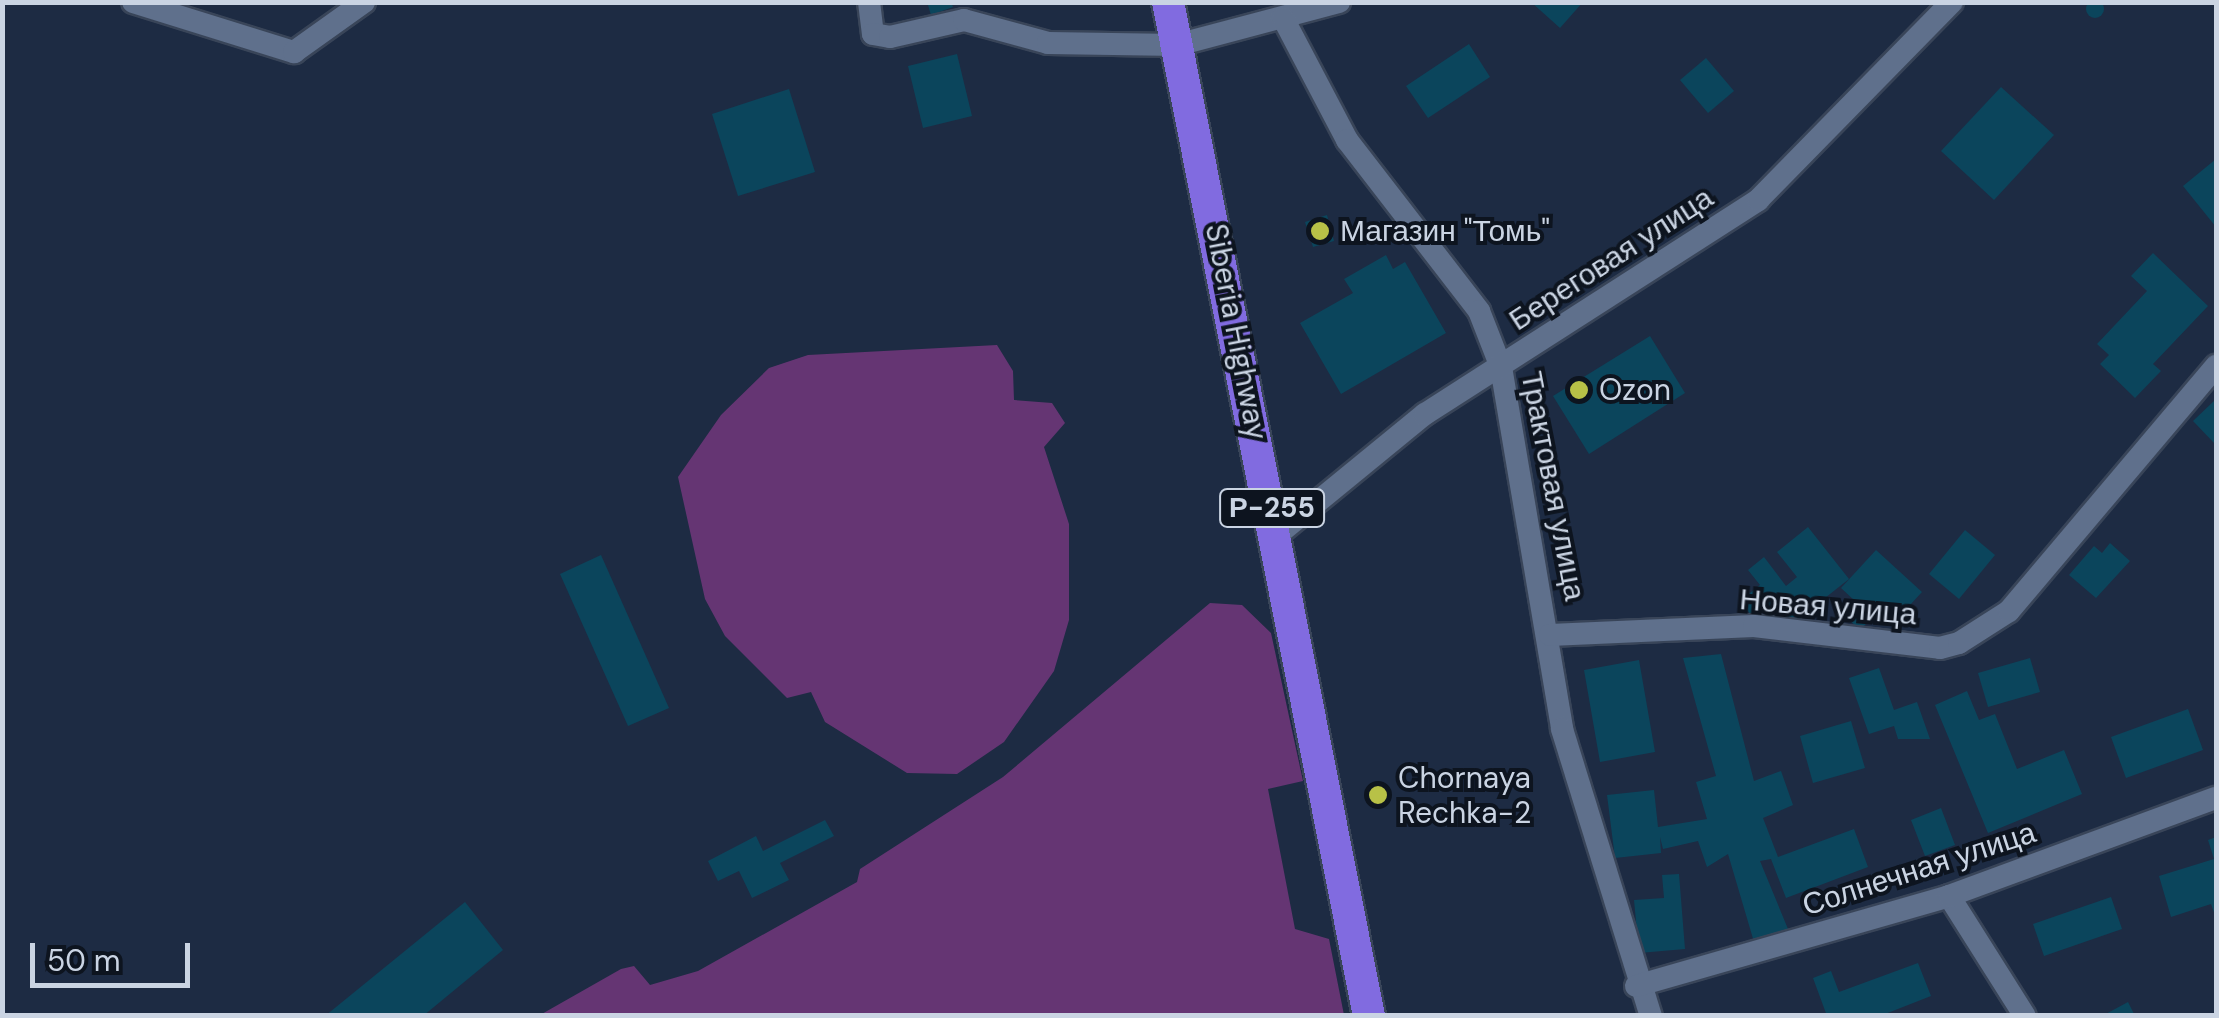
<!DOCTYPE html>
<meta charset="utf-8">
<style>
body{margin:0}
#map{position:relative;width:2219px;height:1018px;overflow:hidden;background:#1d2b43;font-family:"DM Sans",sans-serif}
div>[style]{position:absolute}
.green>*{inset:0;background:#653573}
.building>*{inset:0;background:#0b455c}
.round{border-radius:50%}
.roads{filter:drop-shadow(2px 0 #394559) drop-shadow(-2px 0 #394559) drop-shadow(0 2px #394559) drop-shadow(0 -2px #394559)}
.minor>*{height:22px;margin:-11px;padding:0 11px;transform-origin:11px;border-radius:11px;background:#5f708c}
.highway>*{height:32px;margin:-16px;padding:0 16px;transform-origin:16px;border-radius:16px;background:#816be0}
.dots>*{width:28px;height:28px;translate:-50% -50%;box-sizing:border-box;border:5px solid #0d141f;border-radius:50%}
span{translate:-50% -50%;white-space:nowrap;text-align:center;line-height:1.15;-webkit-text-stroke:8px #0d141f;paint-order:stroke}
.shield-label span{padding:2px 8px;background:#0d141f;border:2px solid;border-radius:8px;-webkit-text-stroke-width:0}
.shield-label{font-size:28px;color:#cad4e3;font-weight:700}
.poi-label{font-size:30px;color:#cad4e3}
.left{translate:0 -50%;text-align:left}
.street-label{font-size:30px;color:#cad4e3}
.frame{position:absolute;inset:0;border:5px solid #cad4e3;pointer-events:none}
.scale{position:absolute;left:30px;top:943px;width:160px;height:45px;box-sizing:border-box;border:5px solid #cad4e3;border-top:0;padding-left:12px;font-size:30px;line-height:35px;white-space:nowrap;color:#cad4e3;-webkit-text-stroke:8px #0d141f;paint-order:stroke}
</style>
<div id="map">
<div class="green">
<div style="clip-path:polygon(997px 345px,1013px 371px,1014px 400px,1052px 403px,1065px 423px,1044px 447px,1069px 524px,1069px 620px,1054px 671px,1004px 742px,957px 774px,907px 773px,825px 722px,811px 692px,787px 698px,725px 636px,705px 599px,678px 477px,721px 415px,769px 368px,808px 355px)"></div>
<div style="clip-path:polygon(1210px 603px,1242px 605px,1271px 633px,1303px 781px,1268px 789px,1295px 929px,1329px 939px,1344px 1015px,540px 1015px,621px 969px,634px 966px,650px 985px,698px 971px,857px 882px,860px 869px,1003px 777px)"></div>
</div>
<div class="building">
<div class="round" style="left:2086px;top:0;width:18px;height:18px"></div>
<div style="clip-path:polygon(927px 2px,951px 2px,953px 7px,931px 15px)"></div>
<div style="clip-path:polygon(1531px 2px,1583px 2px,1560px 28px)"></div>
<div style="clip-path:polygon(1469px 44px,1490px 77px,1428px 118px,1406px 86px)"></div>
<div style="clip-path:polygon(957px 54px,972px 116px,923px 128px,908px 66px)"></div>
<div style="clip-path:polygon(1706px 58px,1734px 91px,1708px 113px,1680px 80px)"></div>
<div style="clip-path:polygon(2001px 87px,2054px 135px,1994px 200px,1941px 151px)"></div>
<div style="clip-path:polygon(789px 89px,815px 172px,738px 196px,712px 114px)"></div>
<div style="clip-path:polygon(2216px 159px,2216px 227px,2183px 186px)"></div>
<div style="clip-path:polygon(1327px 215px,1334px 241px,1313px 247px,1305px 222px)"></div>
<div style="clip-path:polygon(2153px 253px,2208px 306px,2153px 364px,2161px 371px,2135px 398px,2100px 364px,2109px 355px,2097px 344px,2147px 291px,2131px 276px)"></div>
<div style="clip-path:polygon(1386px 255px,1393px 269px,1405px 262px,1446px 333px,1341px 394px,1300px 323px,1353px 293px,1344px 279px)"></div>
<div style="clip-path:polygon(1650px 336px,1685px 393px,1589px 454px,1553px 396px)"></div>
<div style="clip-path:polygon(2216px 399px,2216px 443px,2215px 444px,2193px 421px)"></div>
<div style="clip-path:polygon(1808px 527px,1849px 579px,1787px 628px,1767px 603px,1751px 615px,1740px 601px,1760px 585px,1748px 570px,1764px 557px,1786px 586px,1797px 577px,1777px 552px)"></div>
<div style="clip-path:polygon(1965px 530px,1995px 555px,1959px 599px,1929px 574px)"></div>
<div style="clip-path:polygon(2110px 543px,2130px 561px,2096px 598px,2069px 575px,2094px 546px,2102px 553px)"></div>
<div style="clip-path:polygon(1876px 550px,1922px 592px,1898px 618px,1884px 605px,1860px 630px,1843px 614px,1855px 601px,1841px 588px)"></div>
<div style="clip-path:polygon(601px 555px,669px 708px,628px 726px,560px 574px)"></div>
<div style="clip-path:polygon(1721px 654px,1754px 781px,1781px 771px,1793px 805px,1763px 818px,1778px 857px,1854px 829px,1868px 867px,1786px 898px,1771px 859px,1760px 861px,1788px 929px,1754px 942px,1728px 854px,1707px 867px,1698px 841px,1663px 849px,1660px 837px,1661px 853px,1615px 858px,1607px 795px,1654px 790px,1658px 827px,1707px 819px,1696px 782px,1716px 776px,1683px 658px)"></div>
<div style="clip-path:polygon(2030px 658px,2040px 692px,1988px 707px,1978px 673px)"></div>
<div style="clip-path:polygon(1639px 660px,1655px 752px,1600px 762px,1584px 670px)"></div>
<div style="clip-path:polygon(1879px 668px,1894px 710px,1917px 702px,1930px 739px,1898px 739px,1894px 726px,1869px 734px,1849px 678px)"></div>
<div style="clip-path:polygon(1967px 691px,1979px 720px,1995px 714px,2017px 769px,2064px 750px,2082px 794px,1988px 833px,1935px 705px)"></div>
<div style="clip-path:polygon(2188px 709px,2203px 750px,2126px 778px,2111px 737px)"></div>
<div style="clip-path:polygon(1851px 721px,1865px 768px,1813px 783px,1800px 736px)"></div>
<div style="clip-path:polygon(1941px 808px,1955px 845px,1925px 856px,1911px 820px)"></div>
<div style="clip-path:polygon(825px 820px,834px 836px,780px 863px,789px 880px,752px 898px,739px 871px,718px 881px,708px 861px,756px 836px,763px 851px)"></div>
<div style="clip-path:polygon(2216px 837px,2216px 918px,2211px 904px,2171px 917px,2159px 876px,2214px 859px,2208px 840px)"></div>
<div style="clip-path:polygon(1679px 874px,1685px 949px,1639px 953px,1634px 900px,1664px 898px,1662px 875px)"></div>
<div style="clip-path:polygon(2111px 897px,2122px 929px,2044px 956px,2033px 924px)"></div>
<div style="clip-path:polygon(465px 902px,503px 950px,423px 1016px,325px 1016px)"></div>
<div style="clip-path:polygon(1918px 963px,1931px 996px,1880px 1016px,1827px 1016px,1813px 978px,1831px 971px,1839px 992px)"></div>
<div style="clip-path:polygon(2128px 1002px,2135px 1016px,2102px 1016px)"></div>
</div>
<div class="roads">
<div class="minor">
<div style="left:133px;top:2px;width:169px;rotate:17.3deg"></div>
<div style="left:294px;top:52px;width:86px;rotate:-35.5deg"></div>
<div style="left:869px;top:2px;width:32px;rotate:83deg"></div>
<div style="left:873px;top:34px;width:17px;rotate:10deg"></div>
<div style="left:890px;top:37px;width:76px;rotate:-12.9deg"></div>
<div style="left:964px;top:20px;width:87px;rotate:15.3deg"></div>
<div style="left:1048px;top:43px;width:129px;rotate:0.9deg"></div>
<div style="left:1177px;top:45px;width:168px;rotate:-14.9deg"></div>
<div style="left:1283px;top:18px;width:138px;rotate:62.3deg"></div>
<div style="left:1347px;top:140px;width:216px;rotate:52.3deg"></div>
<div style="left:1479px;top:311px;width:60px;rotate:68.6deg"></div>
<div style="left:1501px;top:367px;width:367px;rotate:80.4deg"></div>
<div style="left:1562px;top:729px;width:300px;rotate:72.8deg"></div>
<div style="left:1277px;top:535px;width:191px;rotate:-39.3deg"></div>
<div style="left:1425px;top:414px;width:396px;rotate:-32.7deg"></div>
<div style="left:1758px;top:200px;width:277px;rotate:-45.6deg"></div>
<div style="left:1550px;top:635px;width:204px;rotate:-2.5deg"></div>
<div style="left:1754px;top:626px;width:187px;rotate:6.7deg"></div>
<div style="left:1940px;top:648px;width:20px;rotate:-15deg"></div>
<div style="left:1959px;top:643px;width:59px;rotate:-32.6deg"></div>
<div style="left:2009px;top:611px;width:321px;rotate:-49.8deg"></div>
<div style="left:1949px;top:896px;width:142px;rotate:57.7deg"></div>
<div style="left:1636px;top:986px;width:326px;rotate:-16deg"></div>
<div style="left:1949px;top:896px;width:284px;rotate:-20.2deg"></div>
</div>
<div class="highway">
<div style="left:1168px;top:2px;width:1034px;rotate:78.79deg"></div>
</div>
</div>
<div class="dots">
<div style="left:1320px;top:231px;background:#b8c147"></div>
<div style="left:1579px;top:390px;background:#b8c147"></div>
<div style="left:1378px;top:795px;background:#b8c147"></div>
</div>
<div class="shield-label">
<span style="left:1272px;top:508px">Р-255</span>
</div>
<div class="poi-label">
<span class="left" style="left:1340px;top:231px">Магазин "Томь"</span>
<span class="left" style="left:1599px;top:390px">Ozon</span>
<span class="left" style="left:1398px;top:795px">Chornaya<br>Rechka-2</span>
</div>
<div class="street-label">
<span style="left:1611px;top:259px;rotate:-33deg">Береговая улица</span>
<span style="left:1236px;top:332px;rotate:79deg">Siberia Highway</span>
<span style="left:1553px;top:486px;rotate:79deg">Трактовая улица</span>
<span style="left:1828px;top:607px;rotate:5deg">Новая улица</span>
<span style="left:1919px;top:869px;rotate:-18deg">Солнечная улица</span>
</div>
<div class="frame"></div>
<div class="scale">50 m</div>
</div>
